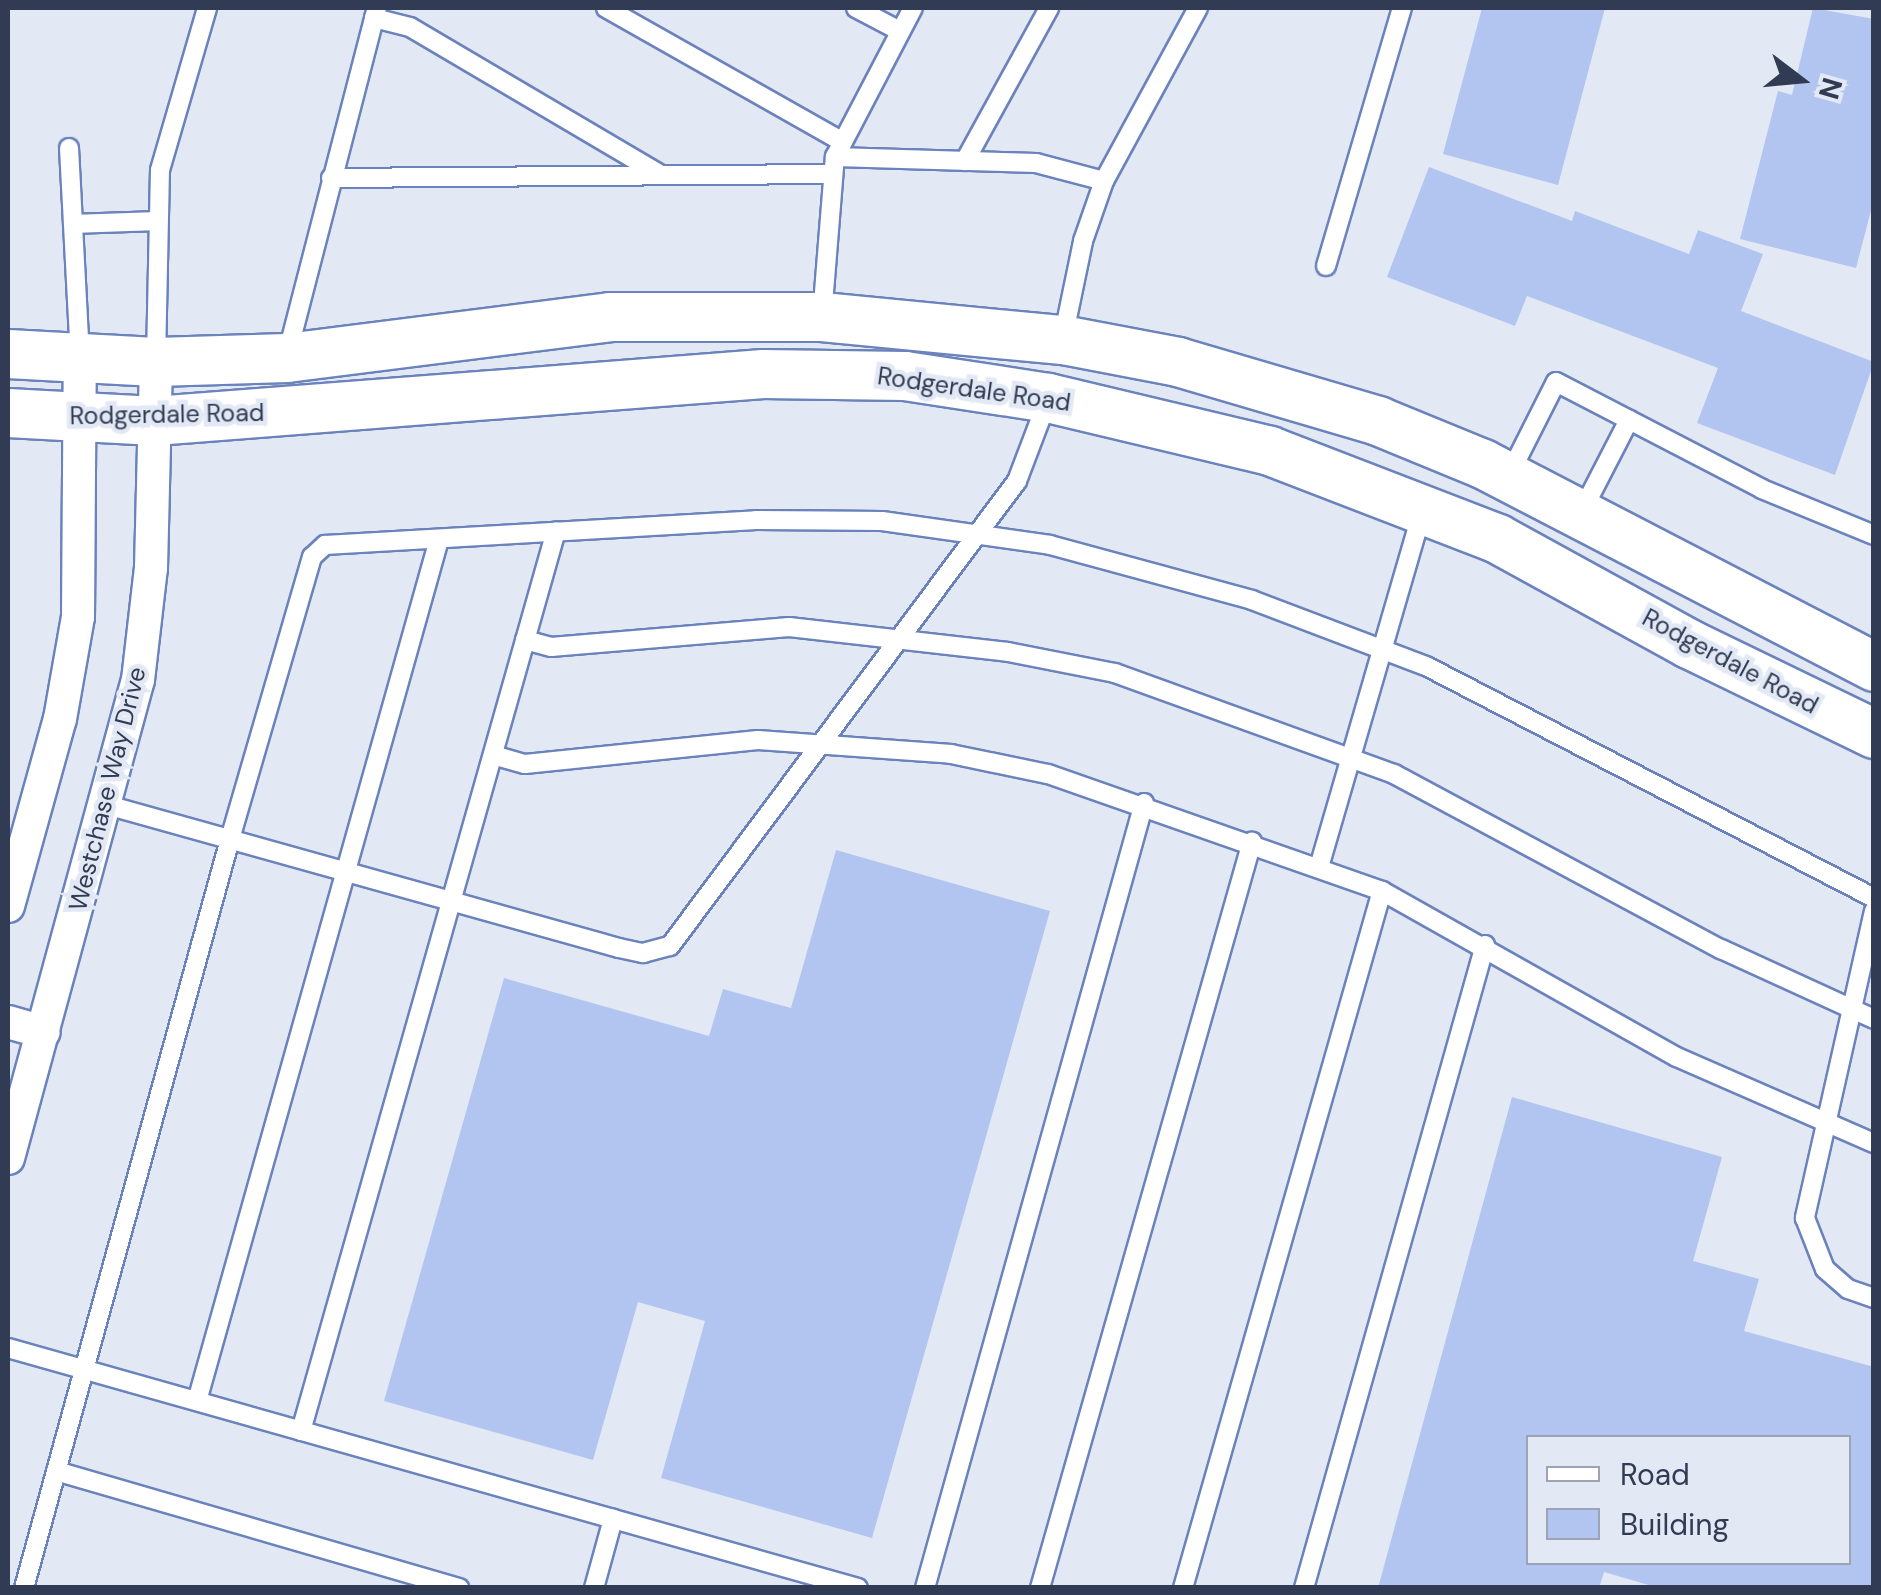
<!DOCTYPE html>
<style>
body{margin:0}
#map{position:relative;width:1881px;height:1595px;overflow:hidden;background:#e2e8f4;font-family:"DM Sans",sans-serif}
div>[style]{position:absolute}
.building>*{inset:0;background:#b2c5f0}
.roads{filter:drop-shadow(2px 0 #6b83bc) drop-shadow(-2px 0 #6b83bc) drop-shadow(0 2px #6b83bc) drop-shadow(0 -2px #6b83bc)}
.lane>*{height:18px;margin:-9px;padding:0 9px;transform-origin:9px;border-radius:9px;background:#fff}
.street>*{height:32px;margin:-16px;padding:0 16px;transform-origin:16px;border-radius:16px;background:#fff}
.secondary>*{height:48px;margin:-24px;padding:0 24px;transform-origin:24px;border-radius:24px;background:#fff}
span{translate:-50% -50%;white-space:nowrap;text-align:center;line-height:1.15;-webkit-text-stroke:9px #e2e8f4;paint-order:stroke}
.street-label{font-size:25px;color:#313c54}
.frame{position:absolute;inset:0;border:10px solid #313c54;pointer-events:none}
.legend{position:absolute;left:1526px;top:1435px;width:325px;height:130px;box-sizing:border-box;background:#e2e8f4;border:2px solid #9ba3b4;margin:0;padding:12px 18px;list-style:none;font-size:30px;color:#313c54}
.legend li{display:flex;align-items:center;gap:20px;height:50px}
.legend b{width:50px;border:2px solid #9ba3b4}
.north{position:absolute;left:1751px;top:30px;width:100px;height:100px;-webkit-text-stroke:8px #e2e8f4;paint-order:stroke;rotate:106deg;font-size:28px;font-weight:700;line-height:40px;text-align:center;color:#313c54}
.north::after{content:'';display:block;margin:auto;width:35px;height:45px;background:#313c54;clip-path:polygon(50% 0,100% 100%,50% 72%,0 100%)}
</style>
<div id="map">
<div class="building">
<div style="clip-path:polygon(1482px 8px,1605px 8px,1558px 185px,1443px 154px)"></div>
<div style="clip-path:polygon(1813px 8px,1874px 19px,1874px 199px,1856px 268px,1740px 239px,1778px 91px,1792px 95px)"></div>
<div style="clip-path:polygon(1429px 167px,1572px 221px,1575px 211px,1689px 254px,1698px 230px,1763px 254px,1741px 311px,1874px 362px,1835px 475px,1697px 423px,1718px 368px,1527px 296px,1515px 326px,1387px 277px)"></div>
<div style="clip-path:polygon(836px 850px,1050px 911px,872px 1538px,661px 1478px,705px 1321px,638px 1302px,593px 1460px,384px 1401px,504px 978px,709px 1036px,723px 989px,791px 1008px)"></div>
<div style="clip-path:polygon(evenodd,1512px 1097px,1722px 1157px,1693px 1261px,1759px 1279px,1744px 1331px,1874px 1367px,1874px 1588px,1659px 1588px,1604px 1572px,1599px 1588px,1378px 1588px,1512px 1097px,1528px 1438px,1848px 1438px,1848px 1562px,1528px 1562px,1528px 1438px)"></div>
</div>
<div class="roads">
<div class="lane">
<div style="left:606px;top:8px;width:270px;rotate:29.5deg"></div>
<div style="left:856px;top:8px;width:50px;rotate:27.6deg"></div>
<div style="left:374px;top:18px;width:37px;rotate:14deg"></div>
<div style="left:410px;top:27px;width:288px;rotate:30.5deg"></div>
<div style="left:69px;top:148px;width:209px;rotate:87deg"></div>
<div style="left:835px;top:157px;width:201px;rotate:1.7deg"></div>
<div style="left:1036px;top:163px;width:70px;rotate:14.8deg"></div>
<div style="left:965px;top:161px;width:175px;rotate:-61.2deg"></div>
<div style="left:331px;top:178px;width:502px;rotate:-0.46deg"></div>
<div style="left:73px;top:224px;width:84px;rotate:-2deg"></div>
<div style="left:1326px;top:266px;width:269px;rotate:-73.6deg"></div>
<div style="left:822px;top:317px;width:161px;rotate:-85.4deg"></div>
<div style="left:835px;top:157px;width:168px;rotate:-62.4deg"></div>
<div style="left:1063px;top:338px;width:99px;rotate:-78.3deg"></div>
<div style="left:1083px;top:241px;width:64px;rotate:-70.7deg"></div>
<div style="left:1104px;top:181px;width:197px;rotate:-61.5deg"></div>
<div style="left:287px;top:355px;width:358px;rotate:-75.5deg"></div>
<div style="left:156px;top:360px;width:190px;rotate:-88.8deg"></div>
<div style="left:160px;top:170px;width:169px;rotate:-73.8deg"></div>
<div style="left:1508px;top:477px;width:106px;rotate:-63.2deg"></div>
<div style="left:1556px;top:382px;width:232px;rotate:27.4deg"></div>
<div style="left:1762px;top:489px;width:121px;rotate:22.3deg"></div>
<div style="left:1581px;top:513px;width:105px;rotate:-62.7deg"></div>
<div style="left:525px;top:640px;width:27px;rotate:15deg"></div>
<div style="left:551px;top:647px;width:239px;rotate:-4.8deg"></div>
<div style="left:789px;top:627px;width:220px;rotate:6.5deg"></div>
<div style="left:1008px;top:652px;width:109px;rotate:11.1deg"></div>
<div style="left:1115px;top:673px;width:297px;rotate:19.9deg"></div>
<div style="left:1394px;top:774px;width:371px;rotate:28.2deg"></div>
<div style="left:1721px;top:949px;width:168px;rotate:24.6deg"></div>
<div style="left:493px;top:755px;width:33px;rotate:16deg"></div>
<div style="left:525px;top:764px;width:234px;rotate:-5.9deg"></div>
<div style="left:758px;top:740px;width:194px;rotate:4.1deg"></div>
<div style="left:951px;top:754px;width:99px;rotate:11.7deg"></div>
<div style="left:1048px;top:774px;width:354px;rotate:19.3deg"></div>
<div style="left:1382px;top:891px;width:338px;rotate:29.4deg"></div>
<div style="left:1677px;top:1057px;width:215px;rotate:23.6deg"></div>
<div style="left:107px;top:805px;width:532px;rotate:15.6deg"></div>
<div style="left:619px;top:948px;width:25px;rotate:12deg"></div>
<div style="left:643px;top:953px;width:28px;rotate:-15deg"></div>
<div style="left:670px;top:946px;width:580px;rotate:-53.27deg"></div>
<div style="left:1017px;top:481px;width:85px;rotate:-69.2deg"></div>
<div style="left:1319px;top:867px;width:372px;rotate:-73.8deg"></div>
<div style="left:1874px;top:911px;width:315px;rotate:102.7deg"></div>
<div style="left:1805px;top:1218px;width:55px;rotate:68.6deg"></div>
<div style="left:1825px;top:1269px;width:30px;rotate:41deg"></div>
<div style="left:1848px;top:1289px;width:28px;rotate:19deg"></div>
<div style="left:8px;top:1348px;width:883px;rotate:15.77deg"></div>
<div style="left:197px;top:1401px;width:891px;rotate:-74.31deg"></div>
<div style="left:301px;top:1431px;width:935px;rotate:-74.18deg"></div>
<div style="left:56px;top:1471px;width:420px;rotate:16.2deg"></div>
<div style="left:24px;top:1588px;width:777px;rotate:-74.62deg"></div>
<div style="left:230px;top:839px;width:294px;rotate:-73.8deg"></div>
<div style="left:312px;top:557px;width:18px;rotate:-43deg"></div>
<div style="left:325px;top:545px;width:432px;rotate:-3.3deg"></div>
<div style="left:756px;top:520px;width:126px;rotate:0.5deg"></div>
<div style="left:882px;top:521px;width:170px;rotate:8.1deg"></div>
<div style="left:1050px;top:545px;width:209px;rotate:15.2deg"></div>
<div style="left:1252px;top:600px;width:186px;rotate:20.8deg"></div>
<div style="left:1426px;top:666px;width:505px;rotate:27.38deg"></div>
<div style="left:594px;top:1588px;width:72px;rotate:-74.6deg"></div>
<div style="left:925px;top:1588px;width:815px;rotate:-74.41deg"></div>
<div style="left:1040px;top:1588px;width:776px;rotate:-74.14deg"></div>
<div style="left:1183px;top:1588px;width:725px;rotate:-74.07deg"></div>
<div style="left:1304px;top:1588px;width:668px;rotate:-74.28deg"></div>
</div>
<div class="street">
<div style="left:8px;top:906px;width:194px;rotate:-74.5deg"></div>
<div style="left:60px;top:719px;width:104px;rotate:-80deg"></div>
<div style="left:78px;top:617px;width:257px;rotate:-89.6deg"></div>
<div style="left:8px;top:1022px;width:37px;rotate:16deg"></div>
<div style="left:8px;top:1158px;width:495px;rotate:-74.8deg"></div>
<div style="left:138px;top:680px;width:113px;rotate:-83.4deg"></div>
<div style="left:151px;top:568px;width:206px;rotate:-88.6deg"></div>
</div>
<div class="secondary">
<div style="left:8px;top:354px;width:148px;rotate:3.1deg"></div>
<div style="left:156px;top:362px;width:131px;rotate:-1.7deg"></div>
<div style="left:287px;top:358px;width:326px;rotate:-7.2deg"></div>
<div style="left:610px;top:317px;width:212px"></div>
<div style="left:822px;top:317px;width:242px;rotate:5.5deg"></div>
<div style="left:1063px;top:340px;width:117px;rotate:10.8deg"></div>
<div style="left:1178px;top:362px;width:209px;rotate:16.4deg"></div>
<div style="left:1378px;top:421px;width:113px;rotate:22.3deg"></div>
<div style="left:1483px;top:464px;width:441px;rotate:27.4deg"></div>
<div style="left:8px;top:413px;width:147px;rotate:3.1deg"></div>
<div style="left:155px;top:421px;width:610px;rotate:-4.42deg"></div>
<div style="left:763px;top:374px;width:142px;rotate:0.8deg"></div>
<div style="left:905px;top:376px;width:145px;rotate:8.7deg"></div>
<div style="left:1048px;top:398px;width:228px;rotate:13.4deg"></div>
<div style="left:1270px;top:451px;width:244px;rotate:21.1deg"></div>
<div style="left:1498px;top:539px;width:218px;rotate:28.8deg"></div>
<div style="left:1689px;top:644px;width:206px;rotate:25.9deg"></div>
</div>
</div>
<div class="street-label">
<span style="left:974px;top:390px;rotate:8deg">Rodgerdale Road</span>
<span style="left:167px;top:415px;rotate:-1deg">Rodgerdale Road</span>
<span style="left:1730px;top:662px;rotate:28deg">Rodgerdale Road</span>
<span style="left:108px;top:789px;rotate:-76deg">Westchase Way Drive</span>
</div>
<div class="frame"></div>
<ul class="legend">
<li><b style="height:12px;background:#fff"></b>Road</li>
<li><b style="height:28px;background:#b2c5f0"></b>Building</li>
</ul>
<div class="north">N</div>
</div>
